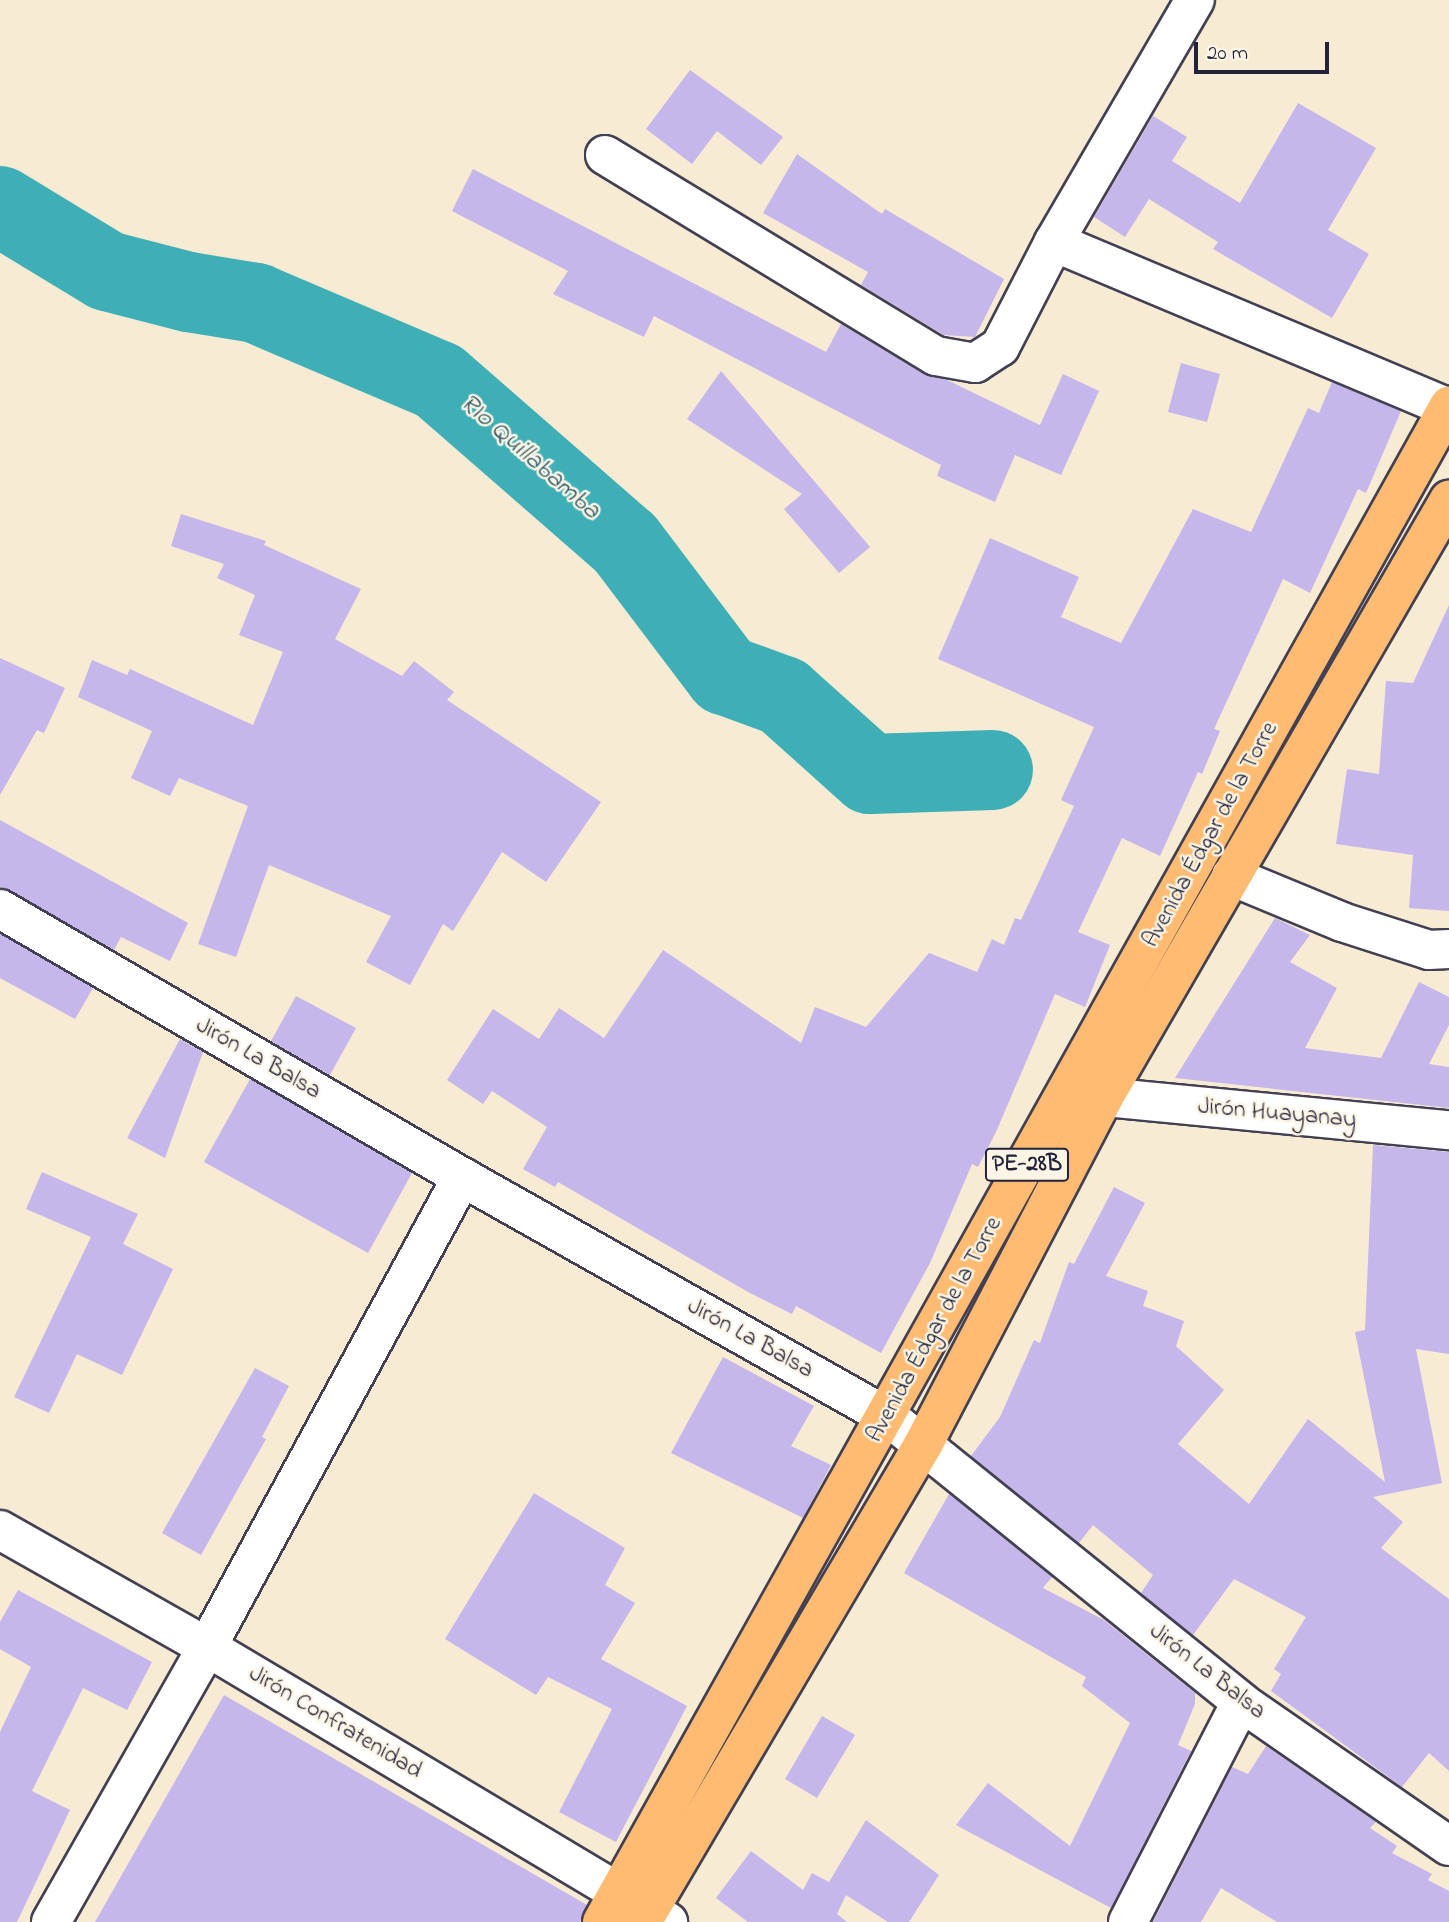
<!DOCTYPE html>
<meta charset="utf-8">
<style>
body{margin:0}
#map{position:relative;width:1449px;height:1922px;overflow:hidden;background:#f7ebd3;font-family:"Indie Flower",sans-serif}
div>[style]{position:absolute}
.river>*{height:80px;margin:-40px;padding:0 40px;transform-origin:40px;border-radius:40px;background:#3eafb6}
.building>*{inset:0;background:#c5b7eb}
.roads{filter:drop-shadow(2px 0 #424052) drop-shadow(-2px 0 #424052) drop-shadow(0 2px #424052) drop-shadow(0 -2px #424052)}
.minor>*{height:38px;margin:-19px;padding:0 19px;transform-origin:19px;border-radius:19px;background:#fff}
.highway>*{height:38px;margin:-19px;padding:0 19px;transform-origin:19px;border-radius:19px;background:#febb71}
span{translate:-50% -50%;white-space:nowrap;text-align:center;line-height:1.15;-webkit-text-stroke:5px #fcf5e5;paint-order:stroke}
.shield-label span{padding:2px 5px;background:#fcf5e5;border:2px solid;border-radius:5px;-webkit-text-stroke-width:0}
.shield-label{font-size:23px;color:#22223b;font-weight:700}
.street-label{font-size:24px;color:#22223b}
.water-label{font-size:26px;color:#2d5a6c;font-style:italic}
.scale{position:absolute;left:1194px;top:42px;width:135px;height:32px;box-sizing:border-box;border:4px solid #22223b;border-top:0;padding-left:9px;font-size:21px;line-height:24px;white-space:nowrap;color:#22223b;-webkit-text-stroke:5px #fcf5e5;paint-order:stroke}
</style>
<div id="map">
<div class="river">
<div style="left:0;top:206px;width:125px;rotate:31.3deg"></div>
<div style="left:107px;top:271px;width:85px;rotate:14.4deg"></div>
<div style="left:189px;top:292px;width:68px;rotate:9.3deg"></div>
<div style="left:256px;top:303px;width:199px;rotate:23.1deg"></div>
<div style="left:439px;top:381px;width:247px;rotate:41.1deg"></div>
<div style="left:625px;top:543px;width:166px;rotate:52.9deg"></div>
<div style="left:725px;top:675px;width:62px;rotate:19.9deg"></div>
<div style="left:783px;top:696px;width:117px;rotate:41.9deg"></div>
<div style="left:870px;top:774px;width:123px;rotate:-1.9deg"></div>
</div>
<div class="building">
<div style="clip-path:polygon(690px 70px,783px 137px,761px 165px,717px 131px,692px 164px,646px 129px)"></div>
<div style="clip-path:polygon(1298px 103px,1376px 148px,1328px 230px,1369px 254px,1332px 318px,1213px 249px,1218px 242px,1149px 199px,1125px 237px,1094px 217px,1153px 116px,1187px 137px,1172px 161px,1240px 203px)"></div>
<div style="clip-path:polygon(797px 154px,882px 214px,885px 209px,1004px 279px,975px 337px,944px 335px,861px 285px,868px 272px,763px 213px)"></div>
<div style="clip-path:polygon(473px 169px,826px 352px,841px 324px,925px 375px,947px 380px,1040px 425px,1063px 374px,1099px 391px,1061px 475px,1015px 455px,995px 502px,937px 476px,941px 465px,654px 316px,644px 337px,553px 294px,568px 271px,452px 211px)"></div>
<div style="clip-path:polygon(1181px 363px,1220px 374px,1207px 422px,1168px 412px)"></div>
<div style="clip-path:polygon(721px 371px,870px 547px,839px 573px,784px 509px,802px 494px,687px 419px)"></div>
<div style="clip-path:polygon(1332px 382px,1401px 411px,1366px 493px,1358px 489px,1310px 593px,1283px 579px,1214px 729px,1220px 731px,1202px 774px,1198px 772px,1160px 856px,1122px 838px,1078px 932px,1110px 945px,1085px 1007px,1055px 994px,996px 1132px,978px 1167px,972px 1164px,930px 1263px,881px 1353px,796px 1306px,792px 1314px,748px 1292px,558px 1182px,555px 1187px,523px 1169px,547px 1127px,492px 1091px,483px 1104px,447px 1080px,493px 1009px,539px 1039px,559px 1008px,604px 1038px,663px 950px,801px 1043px,815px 1007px,866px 1027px,929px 953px,977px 972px,992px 939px,1004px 945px,1015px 918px,1021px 920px,1074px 806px,1061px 800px,1094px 727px,938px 659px,990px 538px,1079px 577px,1061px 617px,1121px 643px,1193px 509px,1251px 532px,1308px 408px,1319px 413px)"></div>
<div style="clip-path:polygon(181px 514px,266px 541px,264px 545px,361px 589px,335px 639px,402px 676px,414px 661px,454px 692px,447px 700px,601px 802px,546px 882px,502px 852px,453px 931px,443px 924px,410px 985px,366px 962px,391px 916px,269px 865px,236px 957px,198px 944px,248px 806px,179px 778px,170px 796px,131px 778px,152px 731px,78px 697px,92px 660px,127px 675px,130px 669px,253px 725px,283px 652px,239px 635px,255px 595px,217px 578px,224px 564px,171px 546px)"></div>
<div style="clip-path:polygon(1449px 605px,1449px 911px,1409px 908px,1413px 855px,1336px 844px,1347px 769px,1379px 774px,1386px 681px,1413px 683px)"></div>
<div style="clip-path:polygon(0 658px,65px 688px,44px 733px,37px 730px,0 795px)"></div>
<div style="clip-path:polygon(0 820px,188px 923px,170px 961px,121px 937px,114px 950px,0 887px)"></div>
<div style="clip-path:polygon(1275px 918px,1310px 935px,1290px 962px,1337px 988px,1305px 1048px,1381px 1058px,1419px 982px,1449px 997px,1449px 1025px,1429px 1064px,1449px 1067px,1449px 1108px,1175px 1078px)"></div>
<div style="clip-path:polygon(0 934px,93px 988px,75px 1019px,0 978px)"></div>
<div style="clip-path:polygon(296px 996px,356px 1028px,330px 1075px,271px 1041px)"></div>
<div style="clip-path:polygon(180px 1039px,203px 1052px,165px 1158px,127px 1138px)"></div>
<div style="clip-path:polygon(250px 1079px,412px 1173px,368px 1253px,204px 1162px)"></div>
<div style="clip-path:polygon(1373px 1145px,1449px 1152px,1449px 1354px,1416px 1349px,1442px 1483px,1373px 1497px,1403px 1522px,1381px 1548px,1449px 1599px,1449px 1771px,1429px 1753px,1402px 1787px,1271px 1691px,1281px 1674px,1274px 1669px,1306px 1617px,1234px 1579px,1193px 1635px,1141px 1593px,1153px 1575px,1093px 1525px,1079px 1543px,971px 1456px,1000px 1417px,1034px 1340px,1040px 1343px,1069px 1262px,1074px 1264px,1114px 1187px,1145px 1203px,1106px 1276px,1148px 1291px,1143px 1306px,1184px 1321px,1176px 1346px,1224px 1390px,1178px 1444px,1249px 1504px,1308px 1419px,1385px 1482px,1355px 1332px,1365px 1330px)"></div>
<div style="clip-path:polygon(42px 1172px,138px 1214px,123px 1244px,173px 1269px,122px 1375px,77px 1354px,49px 1413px,14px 1397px,91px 1237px,26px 1209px)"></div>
<div style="clip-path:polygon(723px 1357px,814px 1406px,791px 1446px,831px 1465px,803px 1518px,671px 1453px)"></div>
<div style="clip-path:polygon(255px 1368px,289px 1386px,262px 1437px,266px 1439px,201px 1555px,162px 1533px)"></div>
<div style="clip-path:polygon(534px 1493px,625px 1548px,605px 1585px,635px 1603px,601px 1659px,687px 1706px,616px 1842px,559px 1812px,612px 1709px,548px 1677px,536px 1695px,445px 1639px)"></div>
<div style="clip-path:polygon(949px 1494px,1052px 1577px,1043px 1588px,1104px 1620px,1195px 1693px,1195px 1704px,1178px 1745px,1191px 1751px,1111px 1908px,956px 1825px,988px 1783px,1070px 1846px,1130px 1723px,1082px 1686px,1086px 1677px,904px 1573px)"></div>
<div style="clip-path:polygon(18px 1590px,152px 1662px,127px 1710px,83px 1688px,32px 1791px,70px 1810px,17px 1922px,0 1922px,0 1732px,31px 1667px,0 1649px,0 1622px)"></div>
<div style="clip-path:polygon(224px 1695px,587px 1905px,580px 1922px,95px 1922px)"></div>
<div style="clip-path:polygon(822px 1716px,855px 1735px,817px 1798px,785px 1779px)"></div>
<div style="clip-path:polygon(1266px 1746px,1376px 1822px,1370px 1828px,1397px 1846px,1392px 1853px,1432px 1874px,1428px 1880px,1449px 1891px,1449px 1922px,1277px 1922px,1221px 1888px,1201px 1922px,1153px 1922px,1232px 1767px,1248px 1774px)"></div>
<div style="clip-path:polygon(866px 1820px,939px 1875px,909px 1922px,888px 1922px,846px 1895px,837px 1914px,847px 1922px,748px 1922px,716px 1898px,751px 1851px,803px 1890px,812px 1873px,829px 1882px)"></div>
</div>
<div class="roads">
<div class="minor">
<div style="left:605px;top:155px;width:387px;rotate:31.3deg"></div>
<div style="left:936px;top:356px;width:40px;rotate:10deg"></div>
<div style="left:975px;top:363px;width:30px;rotate:-33deg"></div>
<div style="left:1000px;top:347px;width:118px;rotate:-62.8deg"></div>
<div style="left:1054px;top:242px;width:428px;rotate:22.8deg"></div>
<div style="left:1054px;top:242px;width:280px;rotate:-59.8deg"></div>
<div style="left:1231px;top:876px;width:120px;rotate:22.5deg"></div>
<div style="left:1342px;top:922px;width:91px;rotate:17.8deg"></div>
<div style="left:1429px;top:950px;width:20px;rotate:-3deg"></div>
<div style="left:0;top:909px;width:534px;rotate:30.12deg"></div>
<div style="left:462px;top:1177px;width:488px;rotate:29.4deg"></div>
<div style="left:887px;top:1416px;width:455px;rotate:38.9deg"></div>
<div style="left:1241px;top:1702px;width:253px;rotate:34.7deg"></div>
<div style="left:1104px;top:1097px;width:347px;rotate:5.5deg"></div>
<div style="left:0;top:1530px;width:238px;rotate:29.5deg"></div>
<div style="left:207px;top:1647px;width:537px;rotate:30.82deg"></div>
<div style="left:51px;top:1922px;width:316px;rotate:-60.4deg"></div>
<div style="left:207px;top:1647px;width:535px;rotate:-61.52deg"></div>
<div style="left:1128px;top:1922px;width:247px;rotate:-62.8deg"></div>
</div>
<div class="highway">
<div style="left:602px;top:1922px;width:1737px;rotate:-60.81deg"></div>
<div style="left:642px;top:1922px;width:556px;rotate:-59.51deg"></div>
<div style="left:924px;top:1443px;width:390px;rotate:-62.5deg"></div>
<div style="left:1104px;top:1097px;width:690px;rotate:-59.98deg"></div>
</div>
</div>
<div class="shield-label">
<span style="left:1027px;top:1165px">PE-28B</span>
</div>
<div class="street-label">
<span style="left:1211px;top:835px;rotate:-61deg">Avenida Édgar de la Torre</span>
<span style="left:258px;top:1059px;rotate:30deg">Jirón La Balsa</span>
<span style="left:1277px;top:1114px;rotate:5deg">Jirón Huayanay</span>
<span style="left:935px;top:1330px;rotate:-61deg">Avenida Édgar de la Torre</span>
<span style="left:750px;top:1339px;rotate:29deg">Jirón La Balsa</span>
<span style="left:1207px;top:1672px;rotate:38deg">Jirón La Balsa</span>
<span style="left:335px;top:1723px;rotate:31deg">Jirón Confratenidad</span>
</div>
<div class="water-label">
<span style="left:529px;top:458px;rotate:41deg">RIo Quillabamba</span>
</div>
<div class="scale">20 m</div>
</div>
